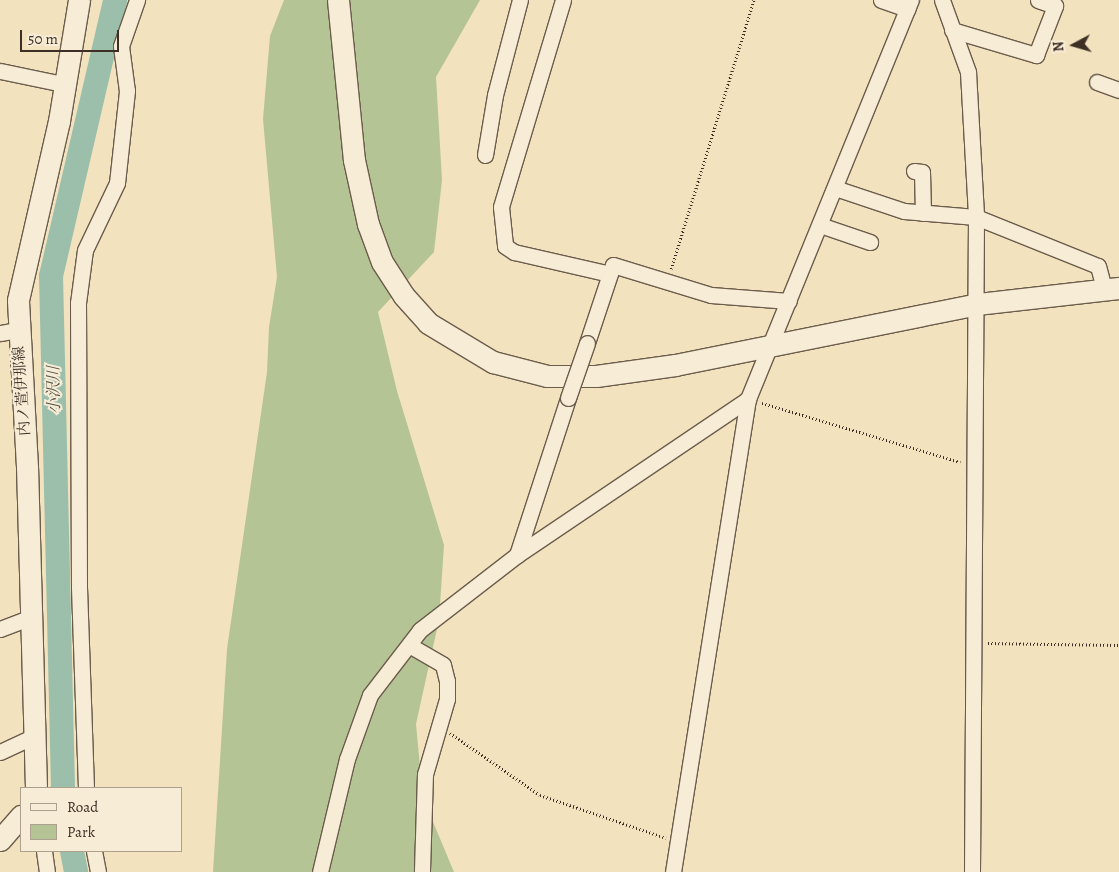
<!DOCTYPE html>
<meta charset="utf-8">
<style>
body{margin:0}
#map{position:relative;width:1119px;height:872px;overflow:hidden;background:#f2e2be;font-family:Alegreya,"Noto Serif JP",serif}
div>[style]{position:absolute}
.green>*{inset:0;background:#b5c495}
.stream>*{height:4px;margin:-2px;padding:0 2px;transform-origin:2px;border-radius:2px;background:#9cbfab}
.river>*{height:24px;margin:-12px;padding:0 12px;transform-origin:12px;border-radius:12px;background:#9cbfab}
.path>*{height:2.5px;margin-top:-1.25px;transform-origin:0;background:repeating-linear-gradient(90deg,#3e2f26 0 1px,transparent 0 3.5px)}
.roads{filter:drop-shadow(1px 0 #6b5c4c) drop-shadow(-1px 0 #6b5c4c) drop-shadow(0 1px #6b5c4c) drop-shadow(0 -1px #6b5c4c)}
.street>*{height:15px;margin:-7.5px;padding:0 7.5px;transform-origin:7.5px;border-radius:7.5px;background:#f7ecd5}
.secondary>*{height:21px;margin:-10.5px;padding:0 10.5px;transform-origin:10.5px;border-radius:10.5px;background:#f7ecd5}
.bridges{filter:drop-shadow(1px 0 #6b5c4c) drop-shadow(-1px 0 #6b5c4c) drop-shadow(0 1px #6b5c4c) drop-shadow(0 -1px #6b5c4c)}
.street-bridge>*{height:15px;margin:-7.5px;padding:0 7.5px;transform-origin:7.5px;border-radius:7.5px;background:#f7ecd5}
span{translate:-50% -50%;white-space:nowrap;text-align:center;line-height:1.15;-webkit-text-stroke:4px #f7ecd5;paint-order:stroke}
.street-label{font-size:15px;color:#3e2f26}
.water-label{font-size:16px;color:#565347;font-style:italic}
.legend{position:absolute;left:20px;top:787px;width:162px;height:65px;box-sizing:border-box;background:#f7ecd5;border:1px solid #ada08f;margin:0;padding:6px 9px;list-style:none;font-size:15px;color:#3e2f26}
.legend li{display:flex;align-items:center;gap:10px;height:25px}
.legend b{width:25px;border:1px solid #ada08f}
.north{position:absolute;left:1049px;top:20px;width:50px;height:50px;-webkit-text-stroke:4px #f7ecd5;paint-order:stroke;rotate:264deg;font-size:14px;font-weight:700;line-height:20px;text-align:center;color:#3e2f26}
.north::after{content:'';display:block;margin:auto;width:18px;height:22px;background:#3e2f26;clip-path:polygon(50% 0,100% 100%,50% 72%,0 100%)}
.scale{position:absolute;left:20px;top:30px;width:99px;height:22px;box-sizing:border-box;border:2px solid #3e2f26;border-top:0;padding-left:6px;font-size:15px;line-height:18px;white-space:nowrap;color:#3e2f26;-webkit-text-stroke:4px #f7ecd5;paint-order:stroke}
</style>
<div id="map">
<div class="green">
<div style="clip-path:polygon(284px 0,480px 0,436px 77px,442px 180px,434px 252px,378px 312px,397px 391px,444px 545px,439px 620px,416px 724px,423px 798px,454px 872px,213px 872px,227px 649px,267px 372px,269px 327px,277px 277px,263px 119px,270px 36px)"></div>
</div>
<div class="stream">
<div style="left:52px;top:788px;width:11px;rotate:-15deg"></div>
</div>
<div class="river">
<div style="left:63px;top:788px;width:512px;rotate:-91.34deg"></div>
<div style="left:51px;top:276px;width:283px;rotate:-76.9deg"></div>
<div style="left:72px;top:851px;width:21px;rotate:79deg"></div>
</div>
<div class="path">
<div style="left:671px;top:269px;width:282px;rotate:-72.9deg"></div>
<div style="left:762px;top:403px;width:207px;rotate:16.6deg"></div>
<div style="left:988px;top:643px;width:131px;rotate:0.9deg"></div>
<div style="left:450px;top:733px;width:109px;rotate:34.6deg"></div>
<div style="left:540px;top:795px;width:133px;rotate:18.8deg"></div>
</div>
<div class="roads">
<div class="street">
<div style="left:563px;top:0;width:216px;rotate:106.7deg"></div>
<div style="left:501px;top:207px;width:39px;rotate:84deg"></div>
<div style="left:505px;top:246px;width:11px;rotate:34deg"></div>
<div style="left:514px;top:252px;width:98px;rotate:12.9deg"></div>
<div style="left:881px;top:0;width:28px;rotate:19deg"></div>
<div style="left:942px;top:0;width:77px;rotate:70.1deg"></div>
<div style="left:968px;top:72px;width:145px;rotate:86.8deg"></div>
<div style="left:976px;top:217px;width:655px;rotate:90.35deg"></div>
<div style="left:952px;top:30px;width:88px;rotate:16.6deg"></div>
<div style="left:1036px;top:55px;width:53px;rotate:-68.8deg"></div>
<div style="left:1055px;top:6px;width:18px;rotate:-161deg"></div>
<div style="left:0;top:71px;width:64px;rotate:11.7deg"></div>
<div style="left:1097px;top:82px;width:23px;rotate:20deg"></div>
<div style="left:485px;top:155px;width:61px;rotate:-80.5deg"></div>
<div style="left:495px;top:95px;width:98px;rotate:-75.3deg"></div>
<div style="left:914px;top:171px;width:8px;rotate:7deg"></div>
<div style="left:922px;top:172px;width:41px;rotate:88.6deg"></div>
<div style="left:835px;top:188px;width:73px;rotate:18.4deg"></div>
<div style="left:904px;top:211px;width:72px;rotate:4.8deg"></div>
<div style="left:976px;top:217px;width:131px;rotate:21.9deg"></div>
<div style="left:1098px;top:266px;width:24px;rotate:75deg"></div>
<div style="left:820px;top:225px;width:53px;rotate:18.8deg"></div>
<div style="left:0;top:333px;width:17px;rotate:-10deg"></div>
<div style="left:587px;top:343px;width:82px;rotate:-71.6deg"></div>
<div style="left:613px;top:265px;width:102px;rotate:17deg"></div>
<div style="left:711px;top:295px;width:78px;rotate:4.4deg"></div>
<div style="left:517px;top:555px;width:165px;rotate:-72deg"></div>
<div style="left:0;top:629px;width:33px;rotate:-21deg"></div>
<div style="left:409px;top:645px;width:39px;rotate:30deg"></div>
<div style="left:443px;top:665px;width:16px;rotate:76deg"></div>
<div style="left:447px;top:681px;width:18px;rotate:90deg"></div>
<div style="left:447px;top:699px;width:78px;rotate:106.3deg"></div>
<div style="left:425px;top:774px;width:98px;rotate:91.8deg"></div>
<div style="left:0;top:752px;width:38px;rotate:-25deg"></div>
<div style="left:86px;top:788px;width:201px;rotate:-92deg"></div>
<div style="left:79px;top:587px;width:284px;rotate:-90.2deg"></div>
<div style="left:78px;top:303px;width:53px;rotate:-82.5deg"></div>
<div style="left:85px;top:250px;width:74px;rotate:-64.5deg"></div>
<div style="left:117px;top:183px;width:93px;rotate:-83.8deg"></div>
<div style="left:127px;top:91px;width:45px;rotate:-97.6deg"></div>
<div style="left:121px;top:46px;width:49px;rotate:-70.8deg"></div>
<div style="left:44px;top:851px;width:21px;rotate:82deg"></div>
<div style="left:94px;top:851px;width:21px;rotate:79deg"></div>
<div style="left:320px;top:872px;width:116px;rotate:-76.6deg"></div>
<div style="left:347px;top:759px;width:68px;rotate:-70.2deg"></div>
<div style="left:370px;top:695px;width:82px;rotate:-52.4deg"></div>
<div style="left:420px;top:630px;width:123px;rotate:-37.7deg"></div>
<div style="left:517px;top:555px;width:279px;rotate:-34deg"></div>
<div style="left:673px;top:872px;width:479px;rotate:-81deg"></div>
<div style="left:748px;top:399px;width:431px;rotate:-67.8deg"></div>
</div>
<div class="secondary">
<div style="left:338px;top:0;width:161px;rotate:84.3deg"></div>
<div style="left:354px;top:160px;width:66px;rotate:77.7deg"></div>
<div style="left:368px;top:224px;width:40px;rotate:69.8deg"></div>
<div style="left:382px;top:262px;width:40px;rotate:57.1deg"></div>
<div style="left:404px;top:296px;width:36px;rotate:48deg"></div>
<div style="left:428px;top:323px;width:76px;rotate:31deg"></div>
<div style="left:493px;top:362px;width:56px;rotate:14.5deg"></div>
<div style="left:547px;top:376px;width:49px"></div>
<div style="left:596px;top:376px;width:80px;rotate:-7.9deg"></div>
<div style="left:675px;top:365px;width:309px;rotate:-11.4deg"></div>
<div style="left:978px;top:304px;width:142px;rotate:-6.5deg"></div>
<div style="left:36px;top:788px;width:321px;rotate:-91.6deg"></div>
<div style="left:27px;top:467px;width:167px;rotate:-93.1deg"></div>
<div style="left:18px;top:300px;width:184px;rotate:-77.1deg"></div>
<div style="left:59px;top:121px;width:123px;rotate:-80.6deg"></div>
<div style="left:0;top:840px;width:32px;rotate:-49deg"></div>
</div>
</div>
<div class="bridges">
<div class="street-bridge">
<div style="left:568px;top:398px;width:58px;rotate:-70.9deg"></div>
</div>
</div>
<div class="street-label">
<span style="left:22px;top:391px;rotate:-94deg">内ノ萱伊那線</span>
</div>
<div class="water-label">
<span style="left:54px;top:390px;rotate:-91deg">小沢川</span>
</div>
<ul class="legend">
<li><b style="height:6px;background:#f7ecd5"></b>Road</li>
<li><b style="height:14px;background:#b5c495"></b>Park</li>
</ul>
<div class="north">N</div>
<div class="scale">50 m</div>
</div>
